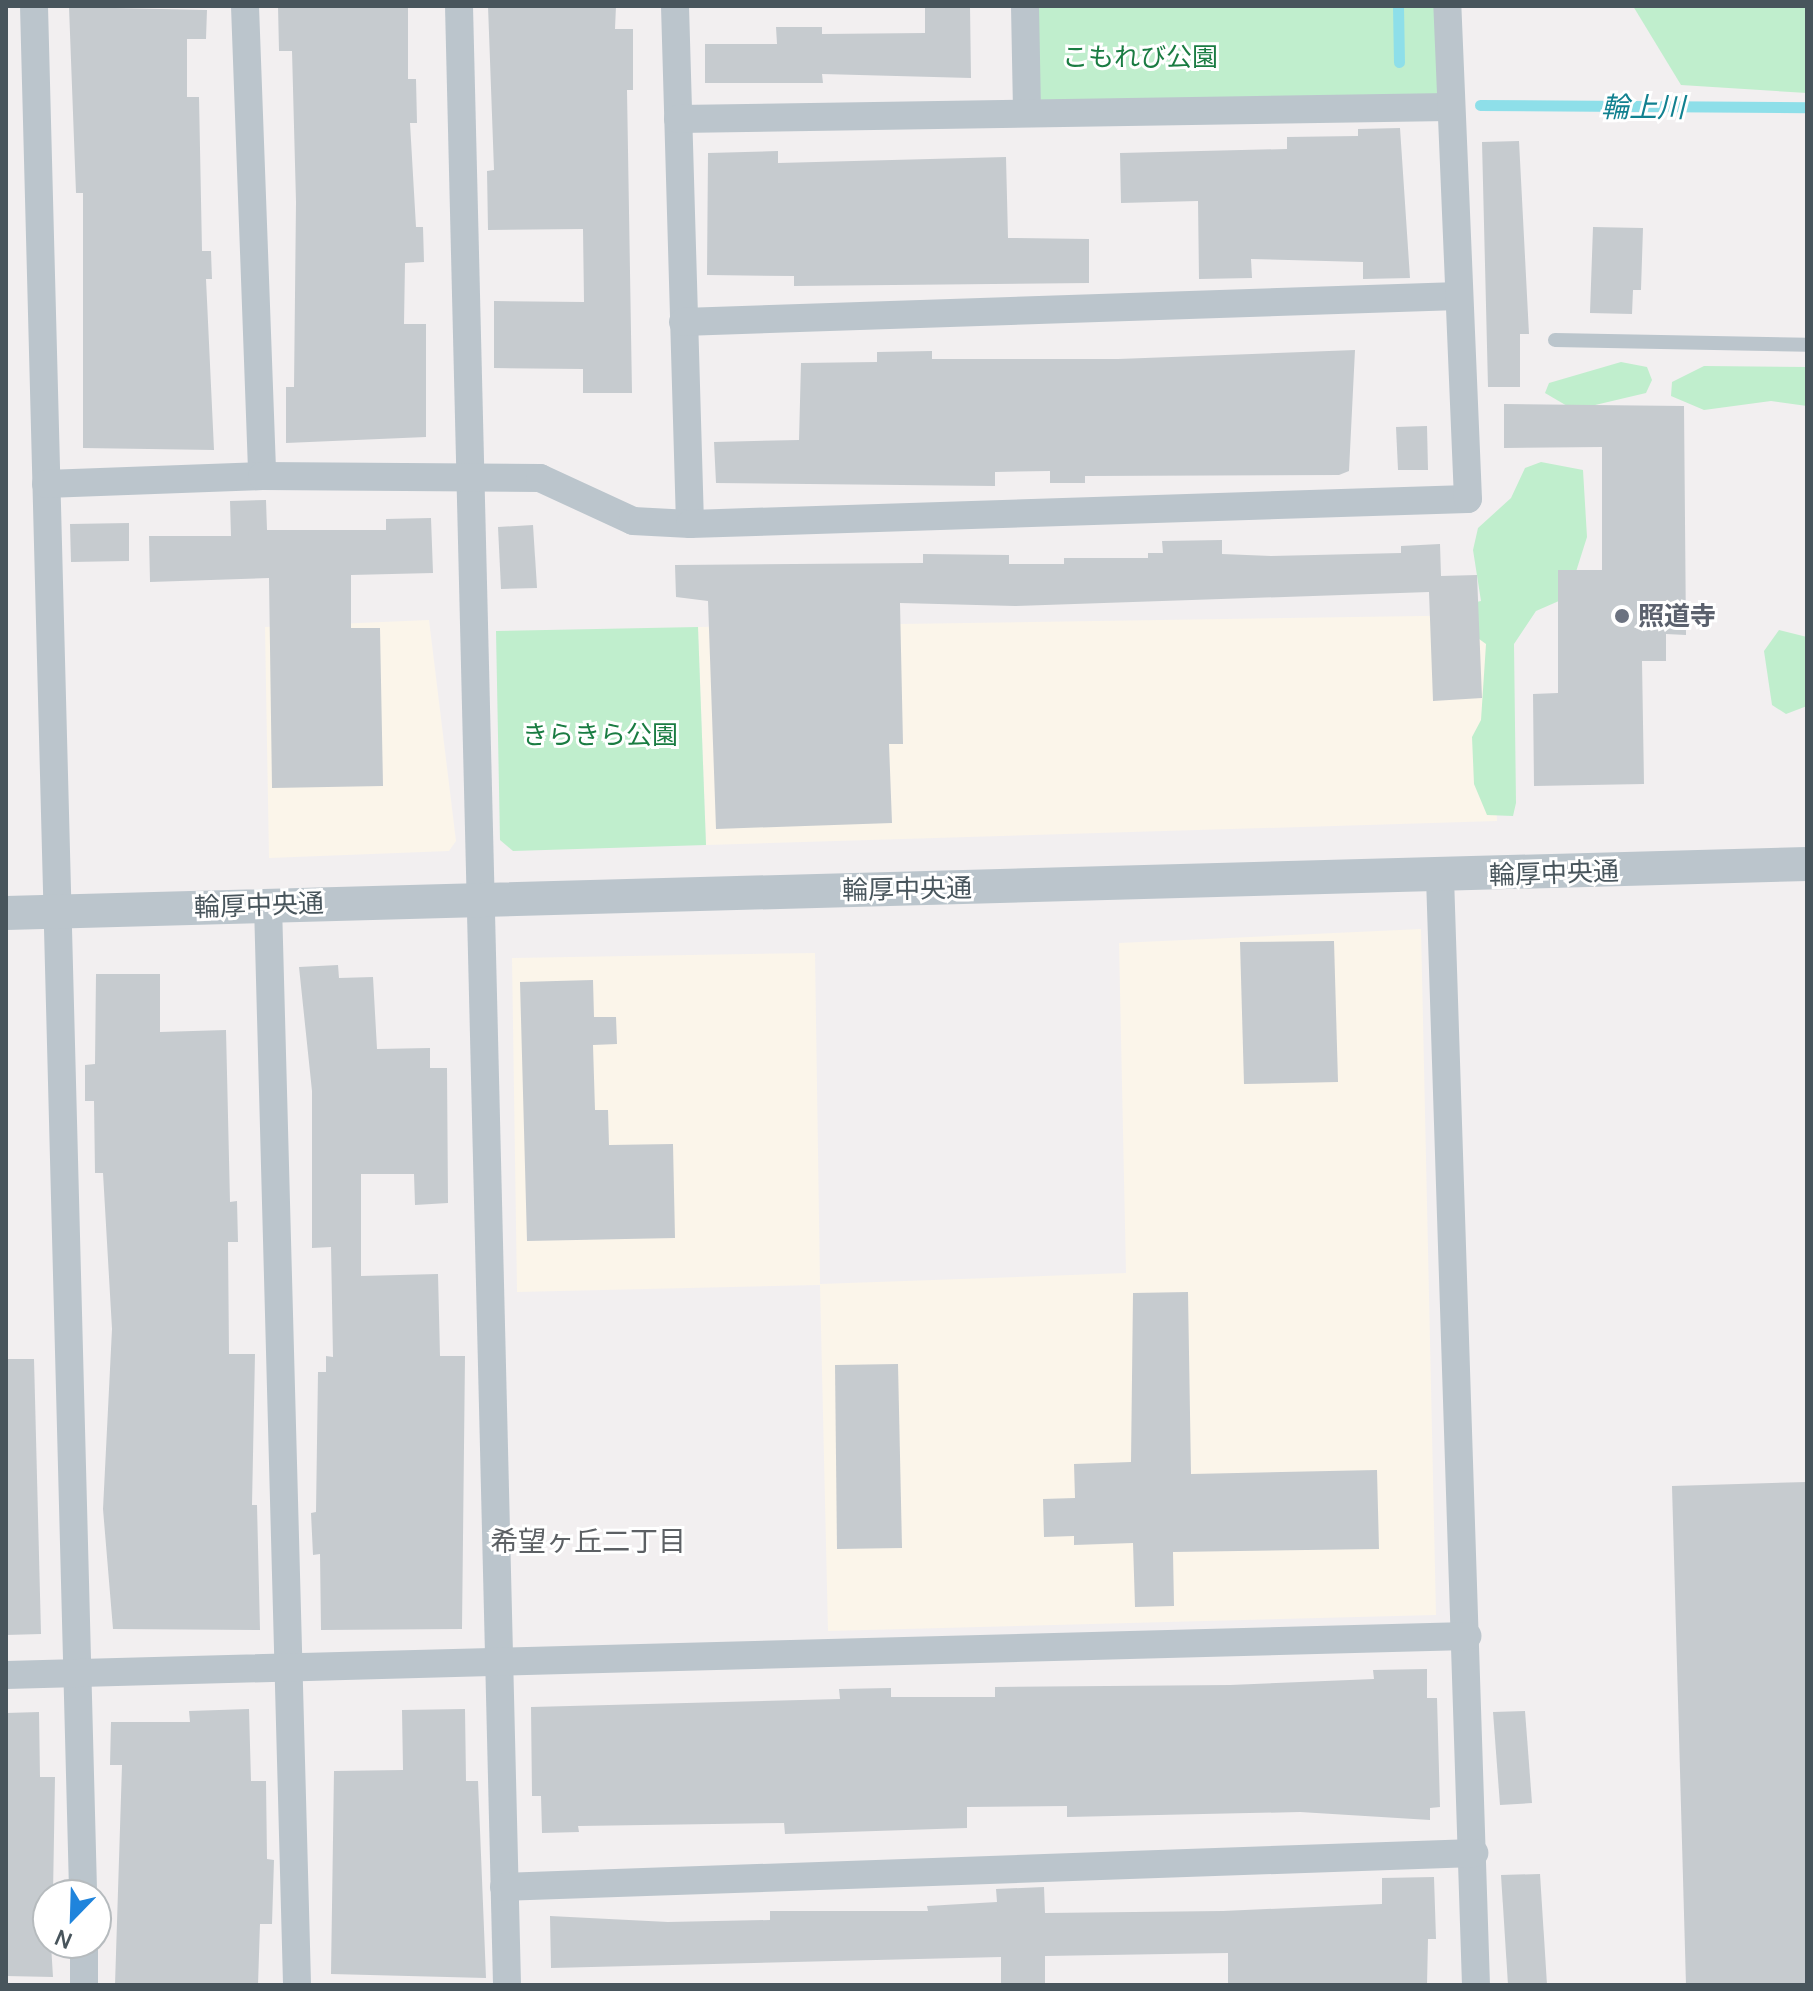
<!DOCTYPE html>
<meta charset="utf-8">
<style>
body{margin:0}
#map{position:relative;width:1813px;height:1991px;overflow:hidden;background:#f2eff0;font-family:Manrope,"Noto Sans JP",sans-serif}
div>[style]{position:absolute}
.commercial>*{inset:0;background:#fbf5ea}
.green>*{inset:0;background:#c0eecd}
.stream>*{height:11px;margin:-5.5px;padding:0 5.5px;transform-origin:5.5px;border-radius:5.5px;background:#8edfe9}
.building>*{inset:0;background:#c6cbcf}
.service>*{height:14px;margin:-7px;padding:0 7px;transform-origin:7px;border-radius:7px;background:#bbc5cc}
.minor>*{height:28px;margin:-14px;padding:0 14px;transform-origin:14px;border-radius:14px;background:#bbc5cc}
.tertiary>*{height:34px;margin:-17px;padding:0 17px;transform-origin:17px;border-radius:17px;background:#bbc5cc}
.dots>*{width:22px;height:22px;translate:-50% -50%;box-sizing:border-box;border:4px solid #fff;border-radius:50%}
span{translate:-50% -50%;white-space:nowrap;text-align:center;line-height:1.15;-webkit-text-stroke:6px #fff;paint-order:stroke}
.park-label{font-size:26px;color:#1a7c42}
.worship-label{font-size:26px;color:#5b616d;font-weight:700}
.left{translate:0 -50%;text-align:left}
.street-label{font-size:26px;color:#48555c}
.water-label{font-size:28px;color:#118190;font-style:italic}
.neighbourhood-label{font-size:28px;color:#5c6064}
.frame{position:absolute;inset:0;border:8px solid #48555c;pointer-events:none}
.north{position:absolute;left:32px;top:1879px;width:80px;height:80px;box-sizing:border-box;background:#fff;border:2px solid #b6bbbe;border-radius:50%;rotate:203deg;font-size:22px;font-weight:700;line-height:32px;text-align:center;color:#48555c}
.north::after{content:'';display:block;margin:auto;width:28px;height:36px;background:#1f84dc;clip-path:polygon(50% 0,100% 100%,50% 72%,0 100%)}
</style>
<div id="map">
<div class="commercial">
<div style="clip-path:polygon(1491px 615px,1497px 821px,706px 845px,698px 627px)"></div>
<div style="clip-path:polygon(429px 620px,456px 841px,449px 851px,269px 858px,265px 627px)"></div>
<div style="clip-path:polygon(1421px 929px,1436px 1615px,828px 1631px,820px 1285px,517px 1292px,512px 958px,815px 953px,820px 1284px,1126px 1273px,1119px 943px)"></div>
</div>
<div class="green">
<div style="clip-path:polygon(1023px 6px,1447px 6px,1449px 107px,1027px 110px)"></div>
<div style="clip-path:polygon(1633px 6px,1807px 6px,1807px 93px,1681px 85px)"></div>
<div style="clip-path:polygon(1621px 362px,1647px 367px,1652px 380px,1646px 393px,1574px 410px,1545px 393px,1549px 383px)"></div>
<div style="clip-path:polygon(1704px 366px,1807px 367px,1807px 406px,1771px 401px,1704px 410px,1671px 396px,1672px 382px)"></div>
<div style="clip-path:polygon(1541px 462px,1583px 470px,1587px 537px,1568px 597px,1536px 611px,1514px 644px,1516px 803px,1513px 816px,1487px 815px,1474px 784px,1472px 737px,1481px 720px,1486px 644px,1439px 610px,1481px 601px,1473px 550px,1478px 528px,1511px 498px,1525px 468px)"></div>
<div style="clip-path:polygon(698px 627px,706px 845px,513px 851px,500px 840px,496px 631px)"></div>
<div style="clip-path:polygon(1779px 630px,1807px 637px,1807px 706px,1786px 714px,1772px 705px,1764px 651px)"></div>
</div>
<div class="stream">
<div style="left:1398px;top:6px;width:56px;rotate:89deg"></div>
<div style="left:1480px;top:105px;width:327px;rotate:0.4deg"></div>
</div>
<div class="building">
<div style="clip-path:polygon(278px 6px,408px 6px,408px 79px,416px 79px,417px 123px,410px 123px,416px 227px,423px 227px,424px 262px,405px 263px,404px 324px,426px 324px,426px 437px,286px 443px,286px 387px,294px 387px,296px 202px,292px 51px,279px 51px)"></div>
<div style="clip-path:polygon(488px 6px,616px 6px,615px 29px,633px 29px,633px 90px,627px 90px,632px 393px,583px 393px,583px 369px,494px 368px,494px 301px,584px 302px,583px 229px,488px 230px,487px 171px,494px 170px)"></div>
<div style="clip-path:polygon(925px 6px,970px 6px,971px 78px,822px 74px,823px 83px,705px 83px,705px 44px,777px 44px,776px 27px,822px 27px,822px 34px,925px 33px)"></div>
<div style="clip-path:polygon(69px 7px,207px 10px,206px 39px,187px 39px,187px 97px,199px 97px,202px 251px,211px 251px,212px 279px,206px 279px,214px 450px,83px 448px,83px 193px,76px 193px)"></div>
<div style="clip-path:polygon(1400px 128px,1410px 278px,1363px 279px,1363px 262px,1251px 259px,1252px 278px,1199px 279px,1198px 201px,1121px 203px,1120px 153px,1287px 149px,1287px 137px,1358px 136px,1358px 129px)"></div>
<div style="clip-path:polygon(1519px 141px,1529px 334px,1520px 334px,1520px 387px,1488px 387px,1482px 142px)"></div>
<div style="clip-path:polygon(778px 151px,778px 163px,1006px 157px,1008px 238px,1089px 239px,1089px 283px,794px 286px,794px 276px,707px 275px,708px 153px)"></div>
<div style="clip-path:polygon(1593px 227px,1643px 228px,1641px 290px,1633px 290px,1632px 314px,1590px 313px)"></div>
<div style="clip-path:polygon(1355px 350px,1349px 471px,1339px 475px,1085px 476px,1085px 483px,1050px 483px,1050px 471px,995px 472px,995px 486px,716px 483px,714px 442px,799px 440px,801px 363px,877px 362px,877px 352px,932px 351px,932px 359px,1118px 359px)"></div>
<div style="clip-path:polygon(1504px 404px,1684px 406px,1686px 635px,1666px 634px,1666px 661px,1642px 661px,1644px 784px,1534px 786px,1533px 694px,1558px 693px,1558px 570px,1602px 570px,1602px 447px,1504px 448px)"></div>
<div style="clip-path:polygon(1427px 426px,1428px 470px,1398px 470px,1396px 427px)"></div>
<div style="clip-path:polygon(266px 500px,267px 530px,386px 530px,386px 519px,431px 518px,433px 573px,351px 575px,351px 628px,380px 628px,383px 786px,272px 788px,269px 578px,150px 582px,149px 536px,231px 536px,230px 501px)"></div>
<div style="clip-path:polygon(129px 523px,129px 561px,71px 562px,70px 524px)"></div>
<div style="clip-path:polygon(533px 525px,537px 588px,501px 589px,498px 527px)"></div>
<div style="clip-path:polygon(1222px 540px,1222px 554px,1271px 556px,1401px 553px,1401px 546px,1440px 544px,1441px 576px,1477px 575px,1482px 698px,1433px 701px,1429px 592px,1015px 606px,900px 603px,903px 744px,889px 744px,892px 823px,716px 829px,708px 601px,676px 597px,675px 565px,923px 563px,923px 554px,1009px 555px,1009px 564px,1064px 564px,1064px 558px,1148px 558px,1148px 553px,1163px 553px,1162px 541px)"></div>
<div style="clip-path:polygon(1334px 941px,1338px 1082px,1244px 1084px,1240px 942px)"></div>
<div style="clip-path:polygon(338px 965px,339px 978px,373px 977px,377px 1049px,430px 1048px,430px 1068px,447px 1068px,448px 1203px,415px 1205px,414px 1174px,361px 1174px,361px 1276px,438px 1274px,440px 1356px,465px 1356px,462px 1629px,321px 1630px,320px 1554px,313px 1555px,311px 1513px,316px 1512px,318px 1372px,326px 1372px,326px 1356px,333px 1357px,331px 1247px,312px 1248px,312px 1091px,299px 967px)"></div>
<div style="clip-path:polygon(96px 974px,160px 974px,160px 1032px,226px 1030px,230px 1202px,237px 1201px,238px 1242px,228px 1242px,229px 1354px,255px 1354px,252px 1505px,257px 1505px,260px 1630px,113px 1629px,103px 1509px,112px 1329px,103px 1173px,95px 1173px,94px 1101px,85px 1101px,85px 1065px,95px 1064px)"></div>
<div style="clip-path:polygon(593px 980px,594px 1017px,616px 1017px,617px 1044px,593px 1045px,595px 1110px,608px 1110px,609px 1145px,673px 1144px,675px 1238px,527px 1241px,520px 982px)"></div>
<div style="clip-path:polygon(1188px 1292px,1191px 1474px,1377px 1470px,1379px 1549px,1173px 1552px,1174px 1606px,1135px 1607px,1133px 1543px,1074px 1545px,1074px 1536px,1044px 1537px,1043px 1499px,1075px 1498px,1074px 1464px,1131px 1462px,1133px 1293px)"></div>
<div style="clip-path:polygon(6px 1359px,34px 1359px,41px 1634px,6px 1635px)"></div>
<div style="clip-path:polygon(898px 1364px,902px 1548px,837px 1549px,835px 1365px)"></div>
<div style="clip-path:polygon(1807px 1482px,1807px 1985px,1686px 1985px,1672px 1486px)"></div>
<div style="clip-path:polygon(1427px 1669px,1427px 1698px,1437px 1698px,1440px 1807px,1430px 1808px,1430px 1820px,1300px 1812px,1067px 1817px,1067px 1806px,967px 1807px,967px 1828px,785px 1834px,784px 1823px,578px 1826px,579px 1832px,542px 1833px,541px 1796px,532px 1796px,531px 1707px,840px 1699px,839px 1689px,891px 1688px,891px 1697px,995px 1697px,995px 1687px,1230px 1685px,1374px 1679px,1373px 1670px)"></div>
<div style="clip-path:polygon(249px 1709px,251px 1781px,266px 1781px,267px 1859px,274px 1860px,272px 1924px,260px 1924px,258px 1985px,115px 1985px,122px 1765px,110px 1765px,111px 1722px,190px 1722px,189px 1711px)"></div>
<div style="clip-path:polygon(465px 1709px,466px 1781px,478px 1781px,486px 1978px,331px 1974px,334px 1771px,403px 1770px,402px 1710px)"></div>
<div style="clip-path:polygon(1525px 1711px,1532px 1803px,1500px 1805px,1493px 1712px)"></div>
<div style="clip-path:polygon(39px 1712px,40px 1777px,55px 1777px,53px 1895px,48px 1895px,53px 1977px,6px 1976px,6px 1713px)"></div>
<div style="clip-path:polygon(1540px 1874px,1547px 1985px,1508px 1985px,1501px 1875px)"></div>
<div style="clip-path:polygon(1434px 1877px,1436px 1939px,1428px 1939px,1427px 1985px,1228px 1985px,1228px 1953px,1045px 1956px,1045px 1985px,1001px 1985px,1001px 1957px,551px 1968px,550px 1916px,668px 1922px,770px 1920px,770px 1911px,928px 1911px,927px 1906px,997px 1902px,996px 1889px,1044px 1887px,1045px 1913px,1223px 1911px,1382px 1904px,1382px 1878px)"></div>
</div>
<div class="service">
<div style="left:1555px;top:340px;width:252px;rotate:1.1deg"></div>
</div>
<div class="minor">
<div style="left:34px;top:6px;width:1890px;rotate:88.51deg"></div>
<div style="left:245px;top:6px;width:470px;rotate:87.9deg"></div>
<div style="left:459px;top:6px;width:1980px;rotate:88.61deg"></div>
<div style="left:675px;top:6px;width:518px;rotate:88.34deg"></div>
<div style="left:1025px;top:6px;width:104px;rotate:88.9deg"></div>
<div style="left:678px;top:119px;width:771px;rotate:-0.89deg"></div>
<div style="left:683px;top:322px;width:776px;rotate:-1.92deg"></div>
<div style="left:46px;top:484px;width:216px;rotate:-2.1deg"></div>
<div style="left:262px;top:476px;width:278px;rotate:0.4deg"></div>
<div style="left:540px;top:478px;width:102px;rotate:24.8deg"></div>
<div style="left:633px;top:521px;width:57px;rotate:3deg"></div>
<div style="left:690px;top:524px;width:778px;rotate:-1.84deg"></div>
<div style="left:1468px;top:499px;width:493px;rotate:-92.4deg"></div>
<div style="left:1440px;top:877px;width:1109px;rotate:88.14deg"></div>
<div style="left:268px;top:905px;width:1080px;rotate:88.46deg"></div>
<div style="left:6px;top:1675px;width:1462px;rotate:-1.53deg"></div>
<div style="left:504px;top:1887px;width:971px;rotate:-2.01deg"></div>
<div style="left:84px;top:1943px;width:42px;rotate:90deg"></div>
</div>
<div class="tertiary">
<div style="left:6px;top:913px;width:1802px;rotate:-1.56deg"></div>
</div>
<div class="dots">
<div style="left:1622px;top:616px;background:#6b7280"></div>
</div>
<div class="park-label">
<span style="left:1140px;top:57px">こもれび公園</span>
<span style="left:600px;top:735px">きらきら公園</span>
</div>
<div class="worship-label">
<span class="left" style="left:1638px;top:616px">照道寺</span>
</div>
<div class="street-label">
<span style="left:1554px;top:873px;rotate:-2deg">輪厚中央通</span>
<span style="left:907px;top:889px;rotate:-1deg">輪厚中央通</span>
<span style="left:259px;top:905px;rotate:-2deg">輪厚中央通</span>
</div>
<div class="water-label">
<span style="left:1643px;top:106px">輪上川</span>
</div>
<div class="neighbourhood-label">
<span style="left:588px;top:1540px">希望ヶ丘二丁目</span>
</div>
<div class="frame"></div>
<div class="north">N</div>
</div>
